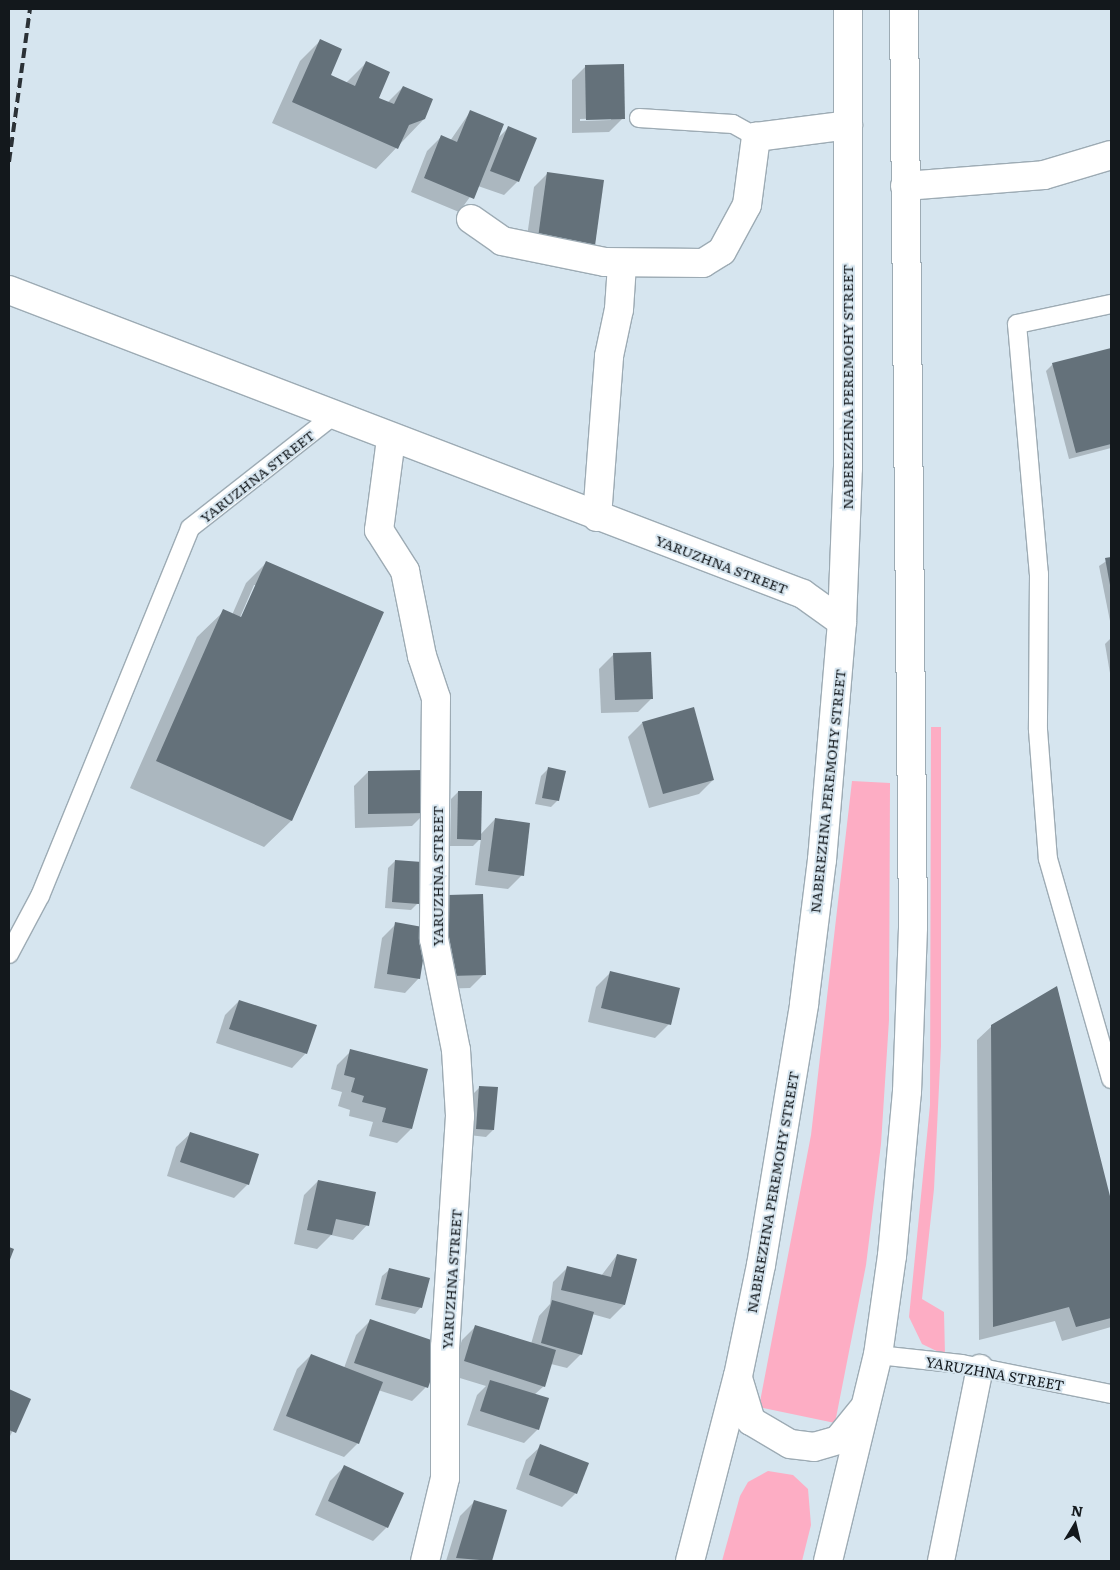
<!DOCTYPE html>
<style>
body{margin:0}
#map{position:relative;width:1120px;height:1570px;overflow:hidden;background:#d6e5ef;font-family:Literata,serif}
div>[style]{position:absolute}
.green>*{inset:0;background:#fdadc4}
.shadow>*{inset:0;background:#0003}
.building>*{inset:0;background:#64717a}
.roads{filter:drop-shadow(1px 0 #9dabb4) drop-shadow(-1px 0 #9dabb4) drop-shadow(0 1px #9dabb4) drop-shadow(0 -1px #9dabb4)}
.service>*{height:18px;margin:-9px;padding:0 9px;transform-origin:9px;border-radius:9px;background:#fff}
.pedestrian>*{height:26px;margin:-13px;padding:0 13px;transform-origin:13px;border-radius:13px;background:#fff}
.minor>*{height:28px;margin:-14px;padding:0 14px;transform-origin:14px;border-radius:14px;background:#fff}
.primary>*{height:28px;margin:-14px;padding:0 14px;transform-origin:14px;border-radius:14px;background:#fff}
.rail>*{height:4px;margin-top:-2px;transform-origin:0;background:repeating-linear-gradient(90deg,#2b3136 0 10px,transparent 0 15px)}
span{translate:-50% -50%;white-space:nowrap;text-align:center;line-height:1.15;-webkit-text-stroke:4px #d6e5ef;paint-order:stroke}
.street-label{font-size:14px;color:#13181c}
.frame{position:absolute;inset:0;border:10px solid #13181c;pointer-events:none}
.north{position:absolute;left:1050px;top:1500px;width:50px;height:50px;-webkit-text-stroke:4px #d6e5ef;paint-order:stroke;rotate:9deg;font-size:14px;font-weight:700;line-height:20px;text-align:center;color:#13181c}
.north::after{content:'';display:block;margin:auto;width:18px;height:22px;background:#13181c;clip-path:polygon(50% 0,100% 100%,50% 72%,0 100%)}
</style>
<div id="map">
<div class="green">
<div style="clip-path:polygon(931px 727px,941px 727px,941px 1046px,934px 1189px,922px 1299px,944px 1312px,945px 1355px,922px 1344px,909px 1317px,930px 1105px)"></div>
<div style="clip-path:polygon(852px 781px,890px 783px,889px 1020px,881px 1144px,866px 1265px,835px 1423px,759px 1407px,811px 1135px)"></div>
<div style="clip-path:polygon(768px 1471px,793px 1475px,808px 1489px,811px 1525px,802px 1561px,722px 1561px,740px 1496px,748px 1482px)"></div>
</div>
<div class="shadow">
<div style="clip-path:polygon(321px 40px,329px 75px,346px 83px,367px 62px,377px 98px,387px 103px,403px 87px,424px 119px,376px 169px,272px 123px,300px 61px)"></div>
<div style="clip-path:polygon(evenodd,586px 66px,623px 118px,609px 132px,572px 133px,572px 80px,586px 66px,611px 118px,611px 120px,580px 121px,580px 119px,611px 118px)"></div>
<div style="clip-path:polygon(470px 112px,497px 139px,508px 128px,518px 181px,504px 195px,478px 186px,459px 212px,411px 192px,427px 151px,441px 137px,450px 141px)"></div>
<div style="clip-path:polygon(548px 173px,592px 252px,524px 258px,534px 187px)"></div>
<div style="clip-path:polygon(1111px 349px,1111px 448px,1069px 459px,1046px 371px,1053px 364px)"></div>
<div style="clip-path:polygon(1111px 558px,1111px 626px,1099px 566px)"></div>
<div style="clip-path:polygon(evenodd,267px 562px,358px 669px,291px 821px,264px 847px,130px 788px,197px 637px,224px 611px,232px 615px,246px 583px,267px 562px,254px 585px,257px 585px,240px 623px,238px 622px,254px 585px)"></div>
<div style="clip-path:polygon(1111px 638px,1111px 679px,1105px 644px)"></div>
<div style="clip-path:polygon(613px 655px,652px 698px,638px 712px,601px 713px,599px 669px)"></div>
<div style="clip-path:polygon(642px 723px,713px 780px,699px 794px,649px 808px,628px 737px)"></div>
<div style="clip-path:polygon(548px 769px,558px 800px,551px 807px,535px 804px,541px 776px)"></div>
<div style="clip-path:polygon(368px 772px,426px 812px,412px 826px,355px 828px,354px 786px)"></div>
<div style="clip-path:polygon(458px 792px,480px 835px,495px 819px,522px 875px,508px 889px,475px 885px,481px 838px,473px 846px,450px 846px,451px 799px)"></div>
<div style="clip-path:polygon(395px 861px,418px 903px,411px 910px,385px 908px,388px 868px)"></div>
<div style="clip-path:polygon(448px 896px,484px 974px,470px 988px,436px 989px)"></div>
<div style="clip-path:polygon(396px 924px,419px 978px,405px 993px,374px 988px,382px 938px)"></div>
<div style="clip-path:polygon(610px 973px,669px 1024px,655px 1038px,588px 1022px,596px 987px)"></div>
<div style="clip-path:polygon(1057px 988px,1111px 1205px,1111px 1327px,1062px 1341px,1055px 1321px,979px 1340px,977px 1040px,992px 1026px)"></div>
<div style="clip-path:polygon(239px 1001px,306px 1053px,292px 1068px,216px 1043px,225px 1015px)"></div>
<div style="clip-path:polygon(351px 1051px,411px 1129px,397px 1143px,369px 1136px,373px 1122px,349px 1116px,350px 1110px,338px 1106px,342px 1092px,331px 1089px,337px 1065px)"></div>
<div style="clip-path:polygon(480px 1087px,493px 1130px,486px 1137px,469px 1135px,473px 1094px)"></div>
<div style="clip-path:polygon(191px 1133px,248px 1184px,234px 1198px,167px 1176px,176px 1147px)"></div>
<div style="clip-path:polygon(318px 1181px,367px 1225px,353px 1240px,331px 1235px,317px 1249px,294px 1244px,304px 1195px)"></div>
<div style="clip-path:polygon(617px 1255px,624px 1305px,610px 1319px,592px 1314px,581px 1354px,567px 1368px,551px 1364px,544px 1386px,534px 1395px,538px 1429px,524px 1443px,467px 1425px,477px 1395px,486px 1386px,450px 1375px,462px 1340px,476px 1326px,531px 1344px,539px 1316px,550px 1304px,553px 1282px,567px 1268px,601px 1276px)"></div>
<div style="clip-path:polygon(389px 1270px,421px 1307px,415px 1314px,375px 1305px,382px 1276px)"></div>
<div style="clip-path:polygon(370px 1321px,426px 1387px,412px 1401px,378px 1390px,358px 1443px,344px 1457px,273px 1430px,297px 1369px,311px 1355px,344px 1368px,356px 1335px)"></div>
<div style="clip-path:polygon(9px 1390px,29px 1399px,9px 1438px)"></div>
<div style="clip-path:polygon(541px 1446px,576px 1493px,562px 1507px,516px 1489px,526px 1460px)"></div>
<div style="clip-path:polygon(344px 1467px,387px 1527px,373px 1541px,315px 1515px,330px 1481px)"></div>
<div style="clip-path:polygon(474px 1502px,506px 1511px,490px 1561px,446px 1561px,460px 1516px)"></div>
</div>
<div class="building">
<div style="clip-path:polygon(320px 39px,342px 49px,331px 75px,355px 86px,366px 61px,390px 72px,379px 98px,394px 104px,403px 86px,433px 99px,425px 119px,409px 125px,398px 149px,292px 102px)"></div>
<div style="clip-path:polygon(624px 64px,625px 119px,586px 120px,585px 65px)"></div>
<div style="clip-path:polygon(470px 110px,504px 124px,474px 199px,424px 178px,441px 135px,457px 142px)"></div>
<div style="clip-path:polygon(508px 126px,537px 138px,519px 182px,490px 171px)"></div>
<div style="clip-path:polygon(547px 172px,604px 180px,594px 253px,537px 245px)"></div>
<div style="clip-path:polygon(1111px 348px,1111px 444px,1076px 453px,1052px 363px)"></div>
<div style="clip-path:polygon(1111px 557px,1111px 585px,1110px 585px,1105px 558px)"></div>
<div style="clip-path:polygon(266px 561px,384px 612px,292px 821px,156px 761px,223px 609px,241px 617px)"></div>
<div style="clip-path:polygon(651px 652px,653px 699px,615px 700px,613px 653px)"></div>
<div style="clip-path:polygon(694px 707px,714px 780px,663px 794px,642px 722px)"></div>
<div style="clip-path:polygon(548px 767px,566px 771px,559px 801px,542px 798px)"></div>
<div style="clip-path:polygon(426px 770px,427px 813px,368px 814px,368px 771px)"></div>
<div style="clip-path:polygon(458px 791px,482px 791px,481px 840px,457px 839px)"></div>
<div style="clip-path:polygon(495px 818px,530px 823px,524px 876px,488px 871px)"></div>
<div style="clip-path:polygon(395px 860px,422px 862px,419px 904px,392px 902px)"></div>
<div style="clip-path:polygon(483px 894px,486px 975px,450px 976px,448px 895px)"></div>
<div style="clip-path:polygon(395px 922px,428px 928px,420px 979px,387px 974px)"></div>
<div style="clip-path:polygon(610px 971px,680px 988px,671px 1025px,601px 1008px)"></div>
<div style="clip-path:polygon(1057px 986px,1111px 1200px,1111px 1318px,1076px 1327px,1069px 1307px,993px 1327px,991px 1025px)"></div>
<div style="clip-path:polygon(239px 1000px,317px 1025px,307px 1054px,229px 1029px)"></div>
<div style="clip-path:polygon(350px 1049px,428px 1069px,412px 1129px,382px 1122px,386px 1108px,362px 1102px,364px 1096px,351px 1092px,355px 1078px,344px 1075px)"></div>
<div style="clip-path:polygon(479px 1086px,498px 1087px,494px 1130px,476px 1129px)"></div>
<div style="clip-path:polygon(190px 1132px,259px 1154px,249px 1185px,180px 1162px)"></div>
<div style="clip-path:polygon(318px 1180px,376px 1192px,369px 1226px,336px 1219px,332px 1235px,307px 1230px)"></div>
<div style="clip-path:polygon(9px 1247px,14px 1249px,9px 1262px)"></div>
<div style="clip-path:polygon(617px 1254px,637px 1259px,625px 1305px,561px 1290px,567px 1266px,611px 1277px)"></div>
<div style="clip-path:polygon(389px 1268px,430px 1278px,422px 1308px,381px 1299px)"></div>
<div style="clip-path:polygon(552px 1300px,594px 1312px,582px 1355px,541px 1343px)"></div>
<div style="clip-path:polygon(370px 1319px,443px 1344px,428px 1388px,354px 1363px)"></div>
<div style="clip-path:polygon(475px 1325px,556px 1350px,545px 1387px,464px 1361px)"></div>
<div style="clip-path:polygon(311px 1354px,383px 1382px,359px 1444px,286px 1416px)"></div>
<div style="clip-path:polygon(490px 1380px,549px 1398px,539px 1430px,480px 1411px)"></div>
<div style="clip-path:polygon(9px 1389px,31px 1399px,16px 1433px,9px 1430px)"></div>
<div style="clip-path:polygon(540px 1444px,589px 1463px,577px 1494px,529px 1475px)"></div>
<div style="clip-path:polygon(344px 1465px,404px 1493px,388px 1528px,328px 1501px)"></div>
<div style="clip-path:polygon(474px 1500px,507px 1510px,492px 1561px,456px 1558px)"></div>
</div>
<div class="roads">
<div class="service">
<div style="left:639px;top:118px;width:94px;rotate:3.7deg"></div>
<div style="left:733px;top:124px;width:26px;rotate:29deg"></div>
<div style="left:1111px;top:304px;width:96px;rotate:168deg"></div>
<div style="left:1017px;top:324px;width:251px;rotate:85deg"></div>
<div style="left:1039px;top:574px;width:156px;rotate:90.4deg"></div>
<div style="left:1038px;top:730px;width:129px;rotate:85.6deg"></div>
<div style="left:1048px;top:859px;width:229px;rotate:74deg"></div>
<div style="left:9px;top:954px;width:66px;rotate:-61.9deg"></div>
<div style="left:40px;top:896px;width:397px;rotate:-67.8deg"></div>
<div style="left:190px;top:528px;width:182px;rotate:-38.1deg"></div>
<div style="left:878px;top:1355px;width:84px;rotate:6.1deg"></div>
<div style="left:962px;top:1364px;width:152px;rotate:11.4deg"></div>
</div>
<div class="pedestrian">
<div style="left:941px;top:1561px;width:197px;rotate:-78.6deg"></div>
</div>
<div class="minor">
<div style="left:905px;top:186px;width:139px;rotate:-4.5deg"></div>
<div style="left:1044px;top:175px;width:70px;rotate:-16.6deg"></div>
<div style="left:471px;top:219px;width:38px;rotate:35deg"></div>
<div style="left:502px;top:241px;width:105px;rotate:11.5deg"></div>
<div style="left:605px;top:262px;width:98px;rotate:0.6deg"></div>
<div style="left:703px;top:263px;width:22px;rotate:-32deg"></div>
<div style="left:722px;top:251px;width:52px;rotate:-61.5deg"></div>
<div style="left:747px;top:205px;width:69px;rotate:-82.5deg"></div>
<div style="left:756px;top:137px;width:93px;rotate:-7.4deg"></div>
<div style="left:9px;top:290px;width:850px;rotate:20.95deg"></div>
<div style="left:803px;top:594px;width:48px;rotate:35.7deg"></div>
<div style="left:391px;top:439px;width:92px;rotate:97.5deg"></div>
<div style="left:379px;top:530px;width:49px;rotate:57.6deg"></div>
<div style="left:405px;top:571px;width:87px;rotate:78.7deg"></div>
<div style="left:422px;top:656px;width:44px;rotate:71.6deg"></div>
<div style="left:436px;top:698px;width:241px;rotate:90.5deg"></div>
<div style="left:434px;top:939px;width:113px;rotate:78.8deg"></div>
<div style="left:456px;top:1050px;width:66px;rotate:86.5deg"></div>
<div style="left:460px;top:1116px;width:231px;rotate:93.7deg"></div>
<div style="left:445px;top:1347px;width:131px;rotate:90deg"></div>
<div style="left:445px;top:1478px;width:85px;rotate:103.5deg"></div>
<div style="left:597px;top:517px;width:161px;rotate:-85.7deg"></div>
<div style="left:609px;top:356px;width:48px;rotate:-78deg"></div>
<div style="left:619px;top:309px;width:44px;rotate:-86.1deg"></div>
</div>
<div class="primary">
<div style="left:738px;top:1378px;width:45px;rotate:73.2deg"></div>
<div style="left:751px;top:1421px;width:45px;rotate:30.5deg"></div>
<div style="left:790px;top:1444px;width:24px;rotate:7deg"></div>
<div style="left:814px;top:1447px;width:25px;rotate:-16deg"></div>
<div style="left:838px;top:1440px;width:38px;rotate:-51deg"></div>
<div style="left:690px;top:1561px;width:191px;rotate:-75.5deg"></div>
<div style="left:738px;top:1376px;width:113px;rotate:-78.3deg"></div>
<div style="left:761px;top:1265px;width:265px;rotate:-80.6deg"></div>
<div style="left:804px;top:1004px;width:145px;rotate:-82.9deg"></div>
<div style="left:822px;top:860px;width:239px;rotate:-85.2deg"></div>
<div style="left:842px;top:622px;width:154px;rotate:-87.8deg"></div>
<div style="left:848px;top:468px;width:459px;rotate:-90deg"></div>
<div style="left:828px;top:1561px;width:212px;rotate:-76.4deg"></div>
<div style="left:878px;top:1355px;width:100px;rotate:-82deg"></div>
<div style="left:892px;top:1256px;width:165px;rotate:-84.8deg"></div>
<div style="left:907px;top:1092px;width:165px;rotate:-87.9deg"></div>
<div style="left:913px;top:927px;width:918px;rotate:-90.56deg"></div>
</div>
</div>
<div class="rail">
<div style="left:9px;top:162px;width:154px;rotate:-82.2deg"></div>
</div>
<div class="street-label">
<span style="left:847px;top:387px;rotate:-90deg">NABEREZHNA PEREMOHY STREET</span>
<span style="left:257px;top:476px;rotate:-38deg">YARUZHNA STREET</span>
<span style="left:722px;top:564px;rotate:21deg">YARUZHNA STREET</span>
<span style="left:827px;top:791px;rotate:-84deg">NABEREZHNA PEREMOHY STREET</span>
<span style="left:437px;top:876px;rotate:-90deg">YARUZHNA STREET</span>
<span style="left:772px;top:1192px;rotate:-80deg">NABEREZHNA PEREMOHY STREET</span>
<span style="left:451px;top:1279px;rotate:-86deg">YARUZHNA STREET</span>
<span style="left:995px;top:1373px;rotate:10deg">YARUZHNA STREET</span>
</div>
<div class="frame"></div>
<div class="north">N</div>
</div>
